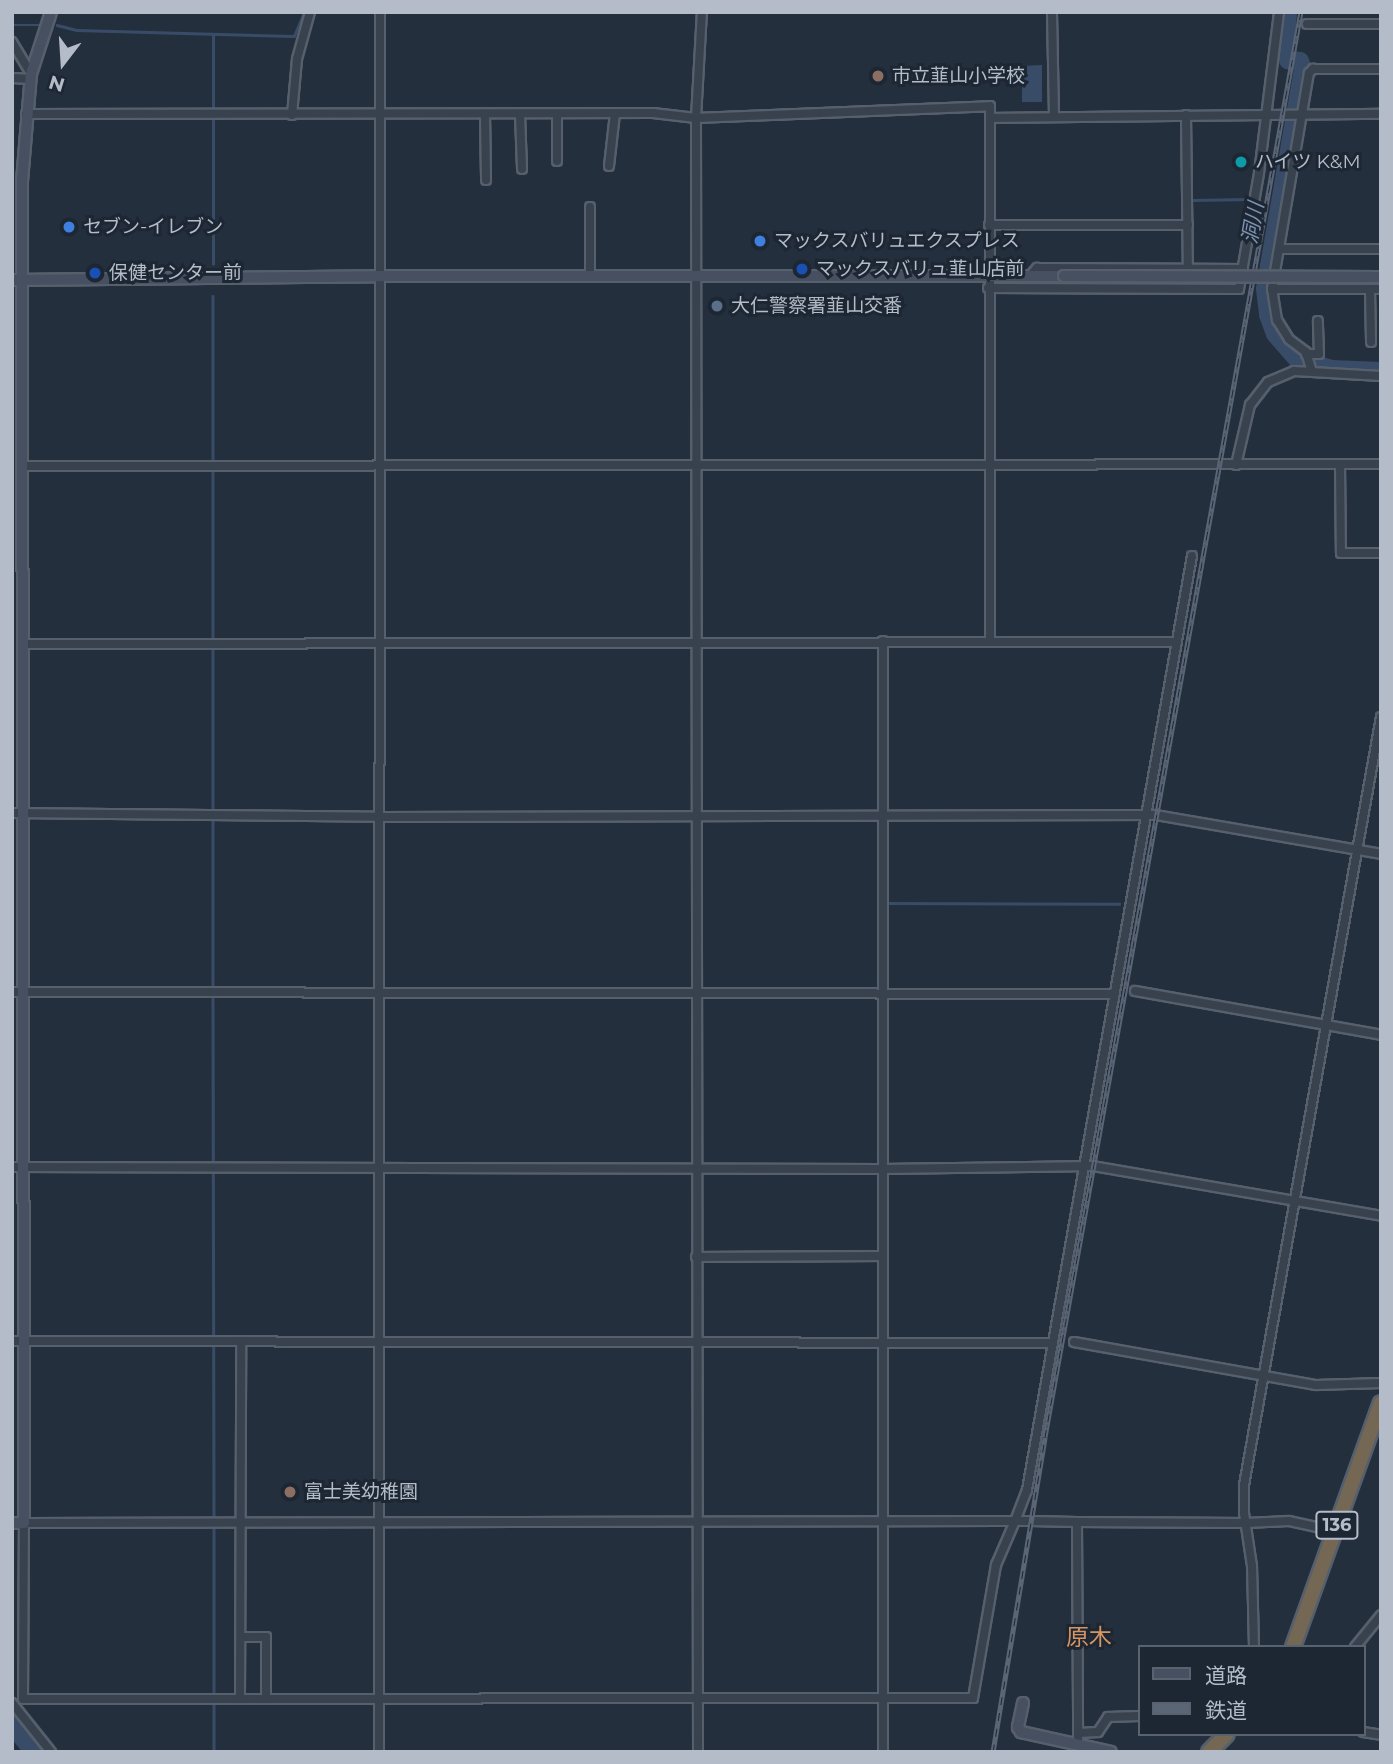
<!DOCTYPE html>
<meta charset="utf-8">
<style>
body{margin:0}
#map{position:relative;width:1393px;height:1764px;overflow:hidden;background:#242f3e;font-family:Montserrat,"Noto Sans JP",sans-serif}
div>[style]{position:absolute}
.water>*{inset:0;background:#394c67}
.stream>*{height:2.5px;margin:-1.25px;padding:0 1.25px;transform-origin:1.25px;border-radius:1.25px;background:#394c67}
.river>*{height:18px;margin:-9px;padding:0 9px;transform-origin:9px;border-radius:9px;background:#394c67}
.roads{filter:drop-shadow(2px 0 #565f6c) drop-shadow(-2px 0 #565f6c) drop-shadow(0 2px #565f6c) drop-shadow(0 -2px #565f6c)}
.street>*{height:8px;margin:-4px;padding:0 4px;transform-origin:4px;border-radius:4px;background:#38414e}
.secondary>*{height:10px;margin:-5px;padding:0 5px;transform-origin:5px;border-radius:5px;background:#465061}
.highway>*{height:14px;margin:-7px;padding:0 7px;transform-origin:7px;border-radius:7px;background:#746855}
.rail>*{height:5px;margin-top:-2.5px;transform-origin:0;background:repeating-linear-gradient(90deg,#1d2633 0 8px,#5a6575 0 16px);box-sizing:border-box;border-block:2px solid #5a6575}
.bridges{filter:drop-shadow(2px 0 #565f6c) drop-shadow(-2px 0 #565f6c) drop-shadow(0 2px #565f6c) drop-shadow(0 -2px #565f6c)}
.secondary-bridge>*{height:10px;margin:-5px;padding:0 5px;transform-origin:5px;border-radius:5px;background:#465061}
.dots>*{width:19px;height:19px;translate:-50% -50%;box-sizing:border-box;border:4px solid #1d2633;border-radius:50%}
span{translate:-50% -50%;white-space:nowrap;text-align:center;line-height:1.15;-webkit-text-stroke:6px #1d2633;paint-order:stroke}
.shield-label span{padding:2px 5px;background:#1d2633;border:2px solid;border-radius:5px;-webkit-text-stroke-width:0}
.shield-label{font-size:18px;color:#b4bcc9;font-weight:700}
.poi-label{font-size:19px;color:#b4bcc9}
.left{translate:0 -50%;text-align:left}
.water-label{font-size:21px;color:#7c92b1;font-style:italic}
.quarter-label{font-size:23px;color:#d59563}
.frame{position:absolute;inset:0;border:14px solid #b4bcc9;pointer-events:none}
.legend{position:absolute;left:1138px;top:1645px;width:228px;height:91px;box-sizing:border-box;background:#1d2633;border:2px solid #59626f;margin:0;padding:9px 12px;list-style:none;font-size:21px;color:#b4bcc9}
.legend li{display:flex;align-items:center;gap:14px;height:35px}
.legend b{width:35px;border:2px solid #59626f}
.north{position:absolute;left:28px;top:28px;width:70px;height:70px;-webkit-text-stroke:5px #1d2633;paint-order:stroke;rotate:197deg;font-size:19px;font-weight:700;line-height:28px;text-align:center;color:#b4bcc9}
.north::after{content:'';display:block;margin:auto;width:24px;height:32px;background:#b4bcc9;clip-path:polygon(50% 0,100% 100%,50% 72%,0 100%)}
</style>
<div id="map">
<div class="water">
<div style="clip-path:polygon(1042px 65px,1042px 102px,1022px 102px,1022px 66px)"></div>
</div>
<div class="stream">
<div style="left:12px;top:25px;width:27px"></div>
<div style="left:57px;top:25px;width:21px;rotate:14deg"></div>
<div style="left:77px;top:30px;width:217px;rotate:1.6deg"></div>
<div style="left:294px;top:36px;width:26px;rotate:-67deg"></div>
<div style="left:1191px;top:200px;width:58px;rotate:-1deg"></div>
<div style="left:213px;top:264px;width:228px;rotate:-90deg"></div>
<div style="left:213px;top:296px;width:693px;rotate:90deg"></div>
<div style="left:885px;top:903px;width:234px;rotate:0.2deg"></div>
<div style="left:213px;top:995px;width:521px;rotate:89.89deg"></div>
<div style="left:214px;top:1527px;width:169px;rotate:90deg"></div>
<div style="left:214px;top:1702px;width:50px;rotate:90deg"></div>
</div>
<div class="river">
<div style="left:1288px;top:12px;width:41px;rotate:94.2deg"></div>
<div style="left:1285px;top:53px;width:8px;rotate:67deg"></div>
<div style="left:1288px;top:60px;width:12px;rotate:5deg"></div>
<div style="left:1300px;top:61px;width:9px;rotate:69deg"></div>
<div style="left:1303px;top:69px;width:223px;rotate:99.8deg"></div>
<div style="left:1265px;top:289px;width:26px;rotate:83deg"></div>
<div style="left:1268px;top:315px;width:20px;rotate:70deg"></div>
<div style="left:1275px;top:334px;width:33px;rotate:49deg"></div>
<div style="left:1297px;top:359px;width:35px;rotate:16deg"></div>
<div style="left:1331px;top:369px;width:50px;rotate:2.3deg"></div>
<div style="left:12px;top:1725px;width:35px;rotate:51deg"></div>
</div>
<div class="roads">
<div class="street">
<div style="left:1052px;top:12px;width:105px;rotate:88.9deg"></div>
<div style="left:1307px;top:24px;width:74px"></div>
<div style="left:12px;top:42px;width:37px;rotate:59deg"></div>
<div style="left:12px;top:78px;width:19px;rotate:3deg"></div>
<div style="left:26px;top:114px;width:627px;rotate:-0.09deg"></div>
<div style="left:653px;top:113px;width:43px;rotate:6.6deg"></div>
<div style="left:696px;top:118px;width:294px;rotate:-2.3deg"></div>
<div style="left:990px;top:106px;width:535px;rotate:90deg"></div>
<div style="left:485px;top:114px;width:66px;rotate:89.1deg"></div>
<div style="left:520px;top:114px;width:55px;rotate:87.9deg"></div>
<div style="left:557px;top:114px;width:47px;rotate:90deg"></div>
<div style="left:292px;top:115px;width:56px;rotate:-84.9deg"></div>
<div style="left:297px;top:59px;width:49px;rotate:-74.5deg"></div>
<div style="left:1186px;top:115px;width:154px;rotate:89.3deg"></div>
<div style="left:990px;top:118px;width:391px;rotate:-0.6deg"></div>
<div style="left:609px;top:166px;width:53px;rotate:-83.5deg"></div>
<div style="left:590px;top:207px;width:70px;rotate:90deg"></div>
<div style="left:989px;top:225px;width:199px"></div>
<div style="left:1279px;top:249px;width:102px"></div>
<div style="left:1030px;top:276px;width:11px;rotate:-49deg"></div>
<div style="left:1037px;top:268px;width:206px;rotate:0.3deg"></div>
<div style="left:988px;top:288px;width:251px;rotate:0.2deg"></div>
<div style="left:1239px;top:289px;width:118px;rotate:-80.2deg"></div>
<div style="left:1259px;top:173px;width:162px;rotate:-82.9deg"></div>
<div style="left:1272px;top:289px;width:109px"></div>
<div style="left:1370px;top:289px;width:53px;rotate:88.9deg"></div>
<div style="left:1306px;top:354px;width:13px"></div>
<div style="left:1319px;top:354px;width:33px;rotate:-92deg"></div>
<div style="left:1312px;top:372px;width:21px;rotate:-107deg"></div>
<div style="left:1306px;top:352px;width:21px;rotate:-143deg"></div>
<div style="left:1289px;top:339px;width:22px;rotate:-122deg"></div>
<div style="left:1277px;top:320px;width:31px;rotate:-99deg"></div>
<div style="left:1272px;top:289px;width:219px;rotate:-80.3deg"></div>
<div style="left:1309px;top:73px;width:6px;rotate:-45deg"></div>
<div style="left:1313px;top:69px;width:68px"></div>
<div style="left:1340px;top:464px;width:89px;rotate:89.4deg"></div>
<div style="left:1341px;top:553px;width:40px"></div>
<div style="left:1236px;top:465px;width:62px;rotate:-76.9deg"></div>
<div style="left:1250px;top:405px;width:29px;rotate:-52deg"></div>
<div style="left:1268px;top:382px;width:28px;rotate:-23deg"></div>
<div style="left:1294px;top:371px;width:87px;rotate:3.3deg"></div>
<div style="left:23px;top:466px;width:1358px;rotate:-0.08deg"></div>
<div style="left:1192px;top:556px;width:948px;rotate:100.02deg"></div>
<div style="left:1027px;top:1490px;width:33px;rotate:111deg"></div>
<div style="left:1015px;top:1521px;width:48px;rotate:113.4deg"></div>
<div style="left:996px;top:1565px;width:135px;rotate:99.8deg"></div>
<div style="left:973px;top:1698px;width:950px;rotate:179.94deg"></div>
<div style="left:23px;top:1699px;width:176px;rotate:-89.7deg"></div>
<div style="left:24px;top:1523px;width:978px;rotate:-0.12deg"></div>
<div style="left:1002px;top:1521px;width:28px"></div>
<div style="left:1030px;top:1521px;width:47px;rotate:1.2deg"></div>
<div style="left:1077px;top:1522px;width:169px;rotate:0.3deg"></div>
<div style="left:1246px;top:1523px;width:43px;rotate:-2.7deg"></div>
<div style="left:1289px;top:1521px;width:47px;rotate:12.3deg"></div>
<div style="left:883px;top:641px;width:1111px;rotate:90deg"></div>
<div style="left:23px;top:644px;width:1154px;rotate:-0.1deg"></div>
<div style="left:12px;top:813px;width:368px;rotate:0.6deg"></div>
<div style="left:380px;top:817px;width:776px;rotate:-0.15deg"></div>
<div style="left:1156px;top:815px;width:228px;rotate:9.8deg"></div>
<div style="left:1135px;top:991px;width:250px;rotate:10.1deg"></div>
<div style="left:12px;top:992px;width:1102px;rotate:0.1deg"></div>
<div style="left:12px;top:1167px;width:870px;rotate:0.13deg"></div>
<div style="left:882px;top:1169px;width:211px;rotate:-0.8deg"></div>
<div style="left:1093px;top:1166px;width:292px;rotate:9.8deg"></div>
<div style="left:696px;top:1257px;width:186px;rotate:-0.3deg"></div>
<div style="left:12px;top:1341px;width:1040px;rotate:0.11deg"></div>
<div style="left:1074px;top:1342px;width:246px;rotate:10.1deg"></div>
<div style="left:1316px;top:1385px;width:65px;rotate:-1.8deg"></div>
<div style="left:1077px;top:1522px;width:222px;rotate:89.7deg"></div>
<div style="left:241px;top:1637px;width:25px"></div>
<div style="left:266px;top:1637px;width:62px;rotate:90deg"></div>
<div style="left:1254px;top:1647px;width:81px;rotate:-91.4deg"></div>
<div style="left:1252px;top:1566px;width:54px;rotate:-98.6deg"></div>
<div style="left:1244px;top:1513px;width:28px;rotate:-90deg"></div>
<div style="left:1244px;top:1485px;width:780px;rotate:-79.89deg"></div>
<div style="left:1355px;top:1647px;width:41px;rotate:-50.9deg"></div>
<div style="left:240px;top:1699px;width:357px;rotate:-89.8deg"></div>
<div style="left:12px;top:1703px;width:63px;rotate:51.5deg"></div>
<div style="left:1363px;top:1732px;width:18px;rotate:9deg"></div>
<div style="left:1078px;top:1733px;width:20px;rotate:-3deg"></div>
<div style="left:1098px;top:1732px;width:18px;rotate:-56deg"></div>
<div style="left:1108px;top:1717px;width:31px;rotate:-2deg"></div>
<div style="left:379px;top:1752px;width:1740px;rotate:-89.97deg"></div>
<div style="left:698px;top:1752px;width:1634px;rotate:-90.07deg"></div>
<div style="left:696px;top:118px;width:106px;rotate:-86.8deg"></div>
</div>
<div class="secondary">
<div style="left:12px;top:280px;width:367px;rotate:-0.6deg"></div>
<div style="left:379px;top:276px;width:685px"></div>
<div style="left:12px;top:1523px;width:12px"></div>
<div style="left:24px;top:1523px;width:6px;rotate:-90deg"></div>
<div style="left:24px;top:1517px;width:1336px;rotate:-90.09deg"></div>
<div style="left:22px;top:181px;width:107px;rotate:-85.2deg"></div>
<div style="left:31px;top:74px;width:65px;rotate:-72.1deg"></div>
<div style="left:1023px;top:1703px;width:25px;rotate:102deg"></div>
<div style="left:1018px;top:1727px;width:6px;rotate:59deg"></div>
<div style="left:1021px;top:1732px;width:92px;rotate:12.5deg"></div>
</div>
<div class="highway">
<div style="left:1293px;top:1647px;width:259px;rotate:-70.2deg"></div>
<div style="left:1209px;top:1752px;width:25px;rotate:-45deg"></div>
</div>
</div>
<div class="rail">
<div style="left:993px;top:1752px;width:319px;rotate:-80.6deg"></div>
<div style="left:1045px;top:1437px;width:1448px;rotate:-79.82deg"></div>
</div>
<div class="bridges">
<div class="secondary-bridge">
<div style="left:1064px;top:276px;width:317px;rotate:0.2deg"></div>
</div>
</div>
<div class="dots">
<div style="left:878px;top:76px;background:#8d6e63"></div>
<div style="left:1241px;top:162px;background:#0f9aa8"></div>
<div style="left:69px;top:227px;background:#3f7fe0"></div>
<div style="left:760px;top:241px;background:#3f7fe0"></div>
<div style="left:802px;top:269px;background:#1a4fb4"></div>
<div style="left:95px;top:273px;background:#1a4fb4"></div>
<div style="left:717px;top:306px;background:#5c6f8a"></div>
<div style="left:290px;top:1492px;background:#8d6e63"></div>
</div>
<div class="shield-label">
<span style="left:1337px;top:1525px">136</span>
</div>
<div class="poi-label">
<span class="left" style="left:892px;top:76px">市立韮山小学校</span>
<span class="left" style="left:1255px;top:162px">ハイツ K&amp;M</span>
<span class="left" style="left:83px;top:227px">セブン-イレブン</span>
<span class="left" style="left:774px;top:241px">マックスバリュエクスプレス</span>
<span class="left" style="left:816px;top:269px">マックスバリュ韮山店前</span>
<span class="left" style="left:109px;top:273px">保健センター前</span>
<span class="left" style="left:731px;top:306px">大仁警察署韮山交番</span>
<span class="left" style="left:304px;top:1492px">富士美幼稚園</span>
</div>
<div class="water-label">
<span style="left:1253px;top:223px;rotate:-80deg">洞川</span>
</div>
<div class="quarter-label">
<span style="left:1089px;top:1637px">原木</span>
</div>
<div class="frame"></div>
<ul class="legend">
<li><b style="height:9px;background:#465061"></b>道路</li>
<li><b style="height:9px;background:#5a6575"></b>鉄道</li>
</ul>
<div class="north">N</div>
</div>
